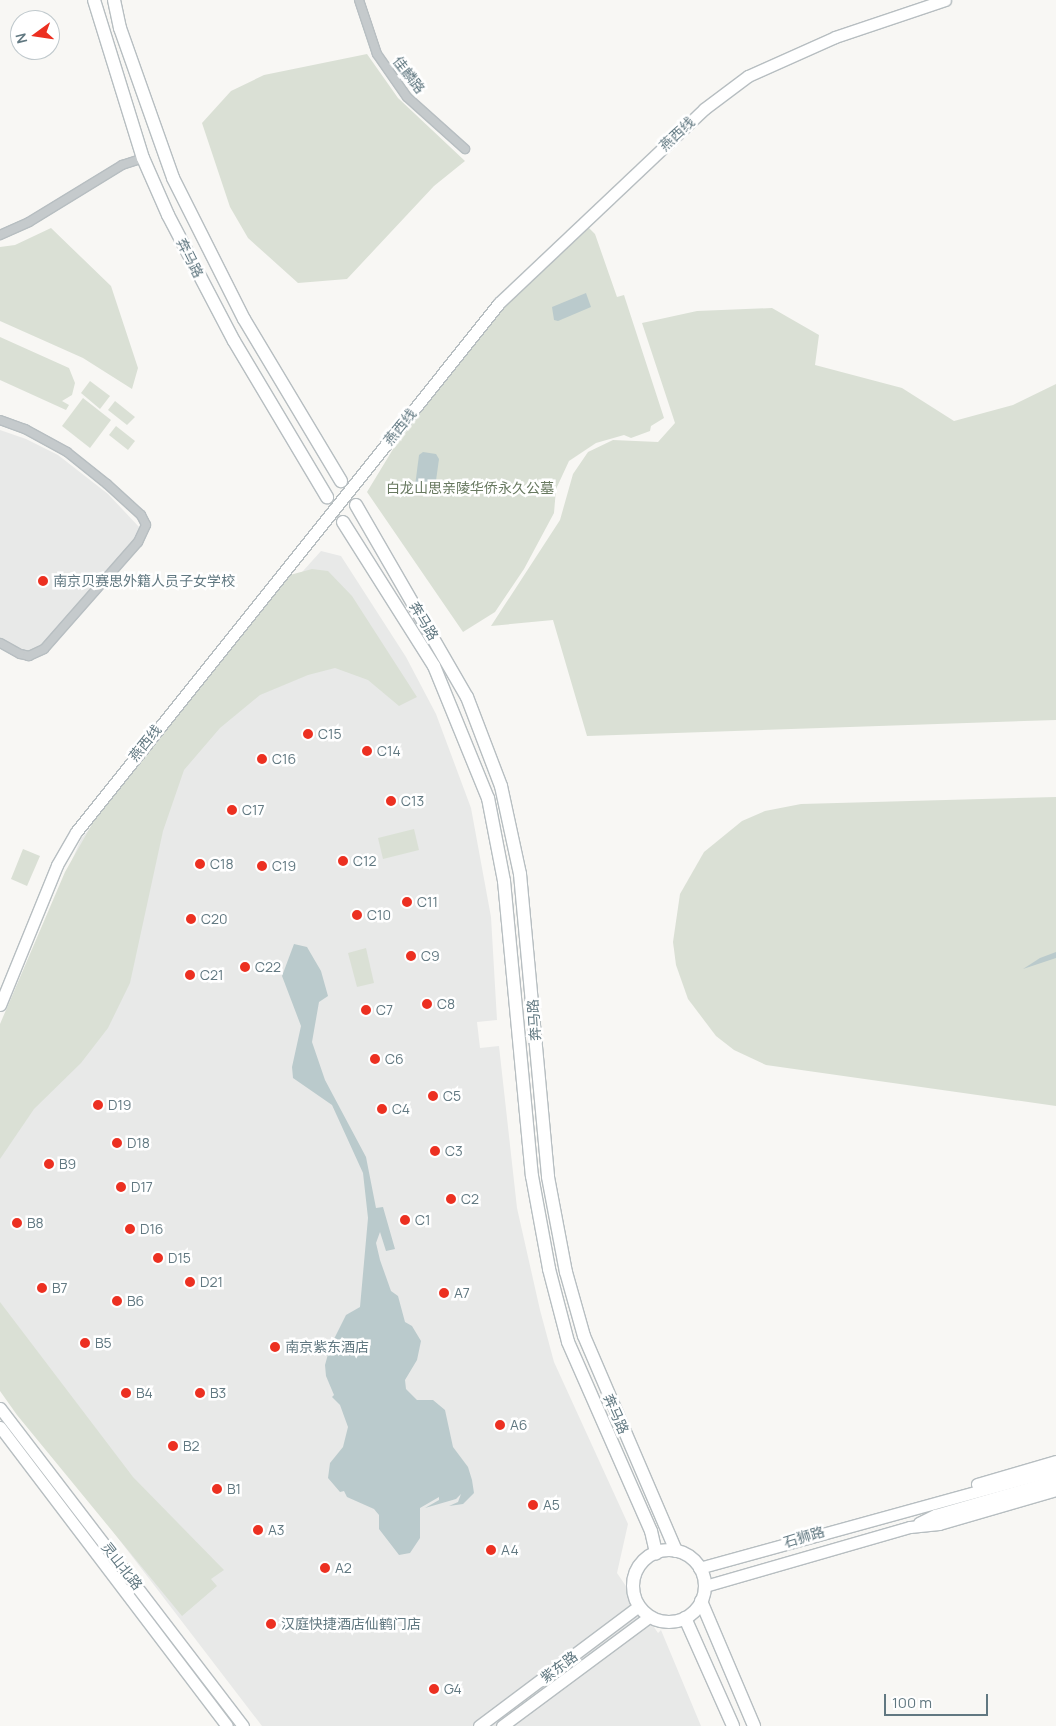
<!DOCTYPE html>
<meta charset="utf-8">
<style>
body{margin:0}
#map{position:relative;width:1056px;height:1726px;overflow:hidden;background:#f8f7f4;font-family:Manrope,"Noto Sans SC",sans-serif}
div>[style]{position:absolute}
.built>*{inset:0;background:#e8e9e8}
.green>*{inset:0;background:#dae0d5}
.water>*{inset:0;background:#bacacc}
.roads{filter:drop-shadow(1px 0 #b7bec1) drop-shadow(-1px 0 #b7bec1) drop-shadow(0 1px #b7bec1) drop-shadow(0 -1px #b7bec1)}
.street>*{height:8px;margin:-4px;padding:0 4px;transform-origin:4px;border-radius:4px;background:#c5cacc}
.secondary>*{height:11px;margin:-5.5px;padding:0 5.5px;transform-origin:5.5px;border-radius:5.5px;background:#fff}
.primary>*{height:12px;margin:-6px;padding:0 6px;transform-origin:6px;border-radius:6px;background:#fff}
.primary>.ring{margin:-6px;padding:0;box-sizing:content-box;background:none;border:12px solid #fff;border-radius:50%}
.dots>*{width:14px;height:14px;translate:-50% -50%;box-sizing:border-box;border:2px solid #fff;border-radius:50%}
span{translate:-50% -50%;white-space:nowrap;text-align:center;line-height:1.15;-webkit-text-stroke:5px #fff;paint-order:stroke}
.street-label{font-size:14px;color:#617881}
.park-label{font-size:14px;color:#687960}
.poi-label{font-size:14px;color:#617881}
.left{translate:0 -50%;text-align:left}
.north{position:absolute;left:10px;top:10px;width:50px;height:50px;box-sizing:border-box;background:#fff;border:1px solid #c0c9cd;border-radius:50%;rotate:256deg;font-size:14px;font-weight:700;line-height:20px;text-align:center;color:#617881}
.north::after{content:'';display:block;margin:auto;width:18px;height:22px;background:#ec3021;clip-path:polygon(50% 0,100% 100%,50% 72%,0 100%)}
.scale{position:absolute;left:884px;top:1694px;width:104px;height:22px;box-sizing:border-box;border:2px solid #617881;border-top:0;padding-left:6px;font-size:15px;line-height:18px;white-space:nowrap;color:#617881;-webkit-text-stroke:4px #fff;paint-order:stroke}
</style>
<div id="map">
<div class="built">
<div style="clip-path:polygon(0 430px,26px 439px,58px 455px,108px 494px,140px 528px,138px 536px,38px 650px,29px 654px,0 641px)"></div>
<div style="clip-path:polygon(321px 551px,341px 556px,406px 657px,436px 714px,471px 808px,491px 917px,497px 1020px,477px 1022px,480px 1048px,499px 1046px,517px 1208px,540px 1310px,554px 1362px,628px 1524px,617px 1573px,658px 1633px,661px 1630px,701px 1726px,262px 1726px,0 1384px,0 1029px,81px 839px,222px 661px)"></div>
</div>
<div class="green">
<div style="clip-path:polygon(367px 54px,398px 98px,465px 161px,434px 186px,347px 279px,298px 283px,248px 238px,230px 207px,202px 123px,231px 91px,264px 75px)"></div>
<div style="clip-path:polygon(51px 228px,111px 286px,138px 368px,132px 389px,83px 358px,0 321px,0 247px,15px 245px)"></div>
<div style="clip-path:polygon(589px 228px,595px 234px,617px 297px,624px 295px,664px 418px,651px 426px,650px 431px,631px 438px,624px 435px,596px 443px,569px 461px,556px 489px,554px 513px,524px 569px,495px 612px,463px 632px,367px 492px,401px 436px,480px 334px,514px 297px)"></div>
<div style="clip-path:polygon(772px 308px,819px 335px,815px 365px,902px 388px,954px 421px,1013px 405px,1056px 384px,1056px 720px,587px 736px,553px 620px,491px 626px,560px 520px,573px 474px,588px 452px,613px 440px,658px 442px,675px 423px,642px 323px,697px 311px)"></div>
<div style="clip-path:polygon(0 337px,69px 368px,75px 383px,72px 395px,62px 401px,69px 405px,66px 410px,0 380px)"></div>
<div style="clip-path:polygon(90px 381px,110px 396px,100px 409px,81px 393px)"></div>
<div style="clip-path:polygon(83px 398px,111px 420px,90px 448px,62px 426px)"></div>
<div style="clip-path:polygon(115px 401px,135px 417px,127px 425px,108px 410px)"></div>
<div style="clip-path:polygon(116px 426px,135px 441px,128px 450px,109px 435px)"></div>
<div style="clip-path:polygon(312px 569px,328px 571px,352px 596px,417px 697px,399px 706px,368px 680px,335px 668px,308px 675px,260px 695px,220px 728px,184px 770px,163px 831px,130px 983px,108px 1028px,81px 1063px,34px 1109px,0 1159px,0 1024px,65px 872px,104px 803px,290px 575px)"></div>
<div style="clip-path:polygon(1056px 797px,1056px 1106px,766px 1065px,734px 1050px,716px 1036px,688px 999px,676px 965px,673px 942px,680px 894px,704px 852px,742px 821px,765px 811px,801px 804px)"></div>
<div style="clip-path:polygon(414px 829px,419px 850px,383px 859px,378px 838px)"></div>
<div style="clip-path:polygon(23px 849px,40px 856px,27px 886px,11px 879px)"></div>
<div style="clip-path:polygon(366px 948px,374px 983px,357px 987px,348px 953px)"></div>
<div style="clip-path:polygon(0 1302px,133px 1477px,224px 1570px,211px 1579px,217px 1586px,182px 1616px,17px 1415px,0 1391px)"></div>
</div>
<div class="water">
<div style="clip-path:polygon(586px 293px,591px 307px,558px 321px,554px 320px,552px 307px)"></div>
<div style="clip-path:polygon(423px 452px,436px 454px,439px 459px,435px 488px,431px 492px,420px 491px,415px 486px,419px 455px)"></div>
<div style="clip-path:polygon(294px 944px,307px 947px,321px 971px,328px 996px,319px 1002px,312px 1042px,325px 1080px,366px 1157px,376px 1208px,383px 1207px,395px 1249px,386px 1251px,380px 1232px,376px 1243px,380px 1260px,391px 1291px,398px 1296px,405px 1322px,412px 1326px,421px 1341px,417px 1360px,405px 1380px,406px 1389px,417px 1400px,433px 1400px,445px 1410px,453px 1447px,468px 1467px,472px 1480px,474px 1493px,463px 1504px,449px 1506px,458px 1502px,461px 1494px,456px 1499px,425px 1508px,439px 1500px,439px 1497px,420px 1508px,420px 1538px,410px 1553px,399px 1555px,379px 1529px,379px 1515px,374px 1509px,347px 1497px,344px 1491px,340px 1492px,328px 1478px,330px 1463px,343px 1447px,348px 1427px,340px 1405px,332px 1397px,334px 1395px,326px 1376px,325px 1365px,330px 1347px,346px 1315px,360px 1307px,368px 1218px,363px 1173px,332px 1105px,293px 1078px,292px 1067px,301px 1026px,282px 976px)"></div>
<div style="clip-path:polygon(1056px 952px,1056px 958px,1023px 969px,1040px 958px)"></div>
</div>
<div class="roads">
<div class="street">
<div style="left:359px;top:0;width:57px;rotate:71.6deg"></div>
<div style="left:377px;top:54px;width:52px;rotate:55.1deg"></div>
<div style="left:407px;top:97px;width:78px;rotate:41.9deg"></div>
<div style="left:0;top:235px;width:32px;rotate:-24deg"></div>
<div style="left:29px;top:222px;width:109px;rotate:-31.5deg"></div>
<div style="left:122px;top:165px;width:22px;rotate:-18deg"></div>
<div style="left:0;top:420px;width:27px;rotate:20deg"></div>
<div style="left:25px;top:429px;width:48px;rotate:28.7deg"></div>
<div style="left:67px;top:452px;width:51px;rotate:38.7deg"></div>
<div style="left:107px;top:484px;width:46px;rotate:42.4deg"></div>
<div style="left:141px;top:515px;width:11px;rotate:63deg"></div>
<div style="left:146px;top:525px;width:19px;rotate:115deg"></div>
<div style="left:138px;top:542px;width:142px;rotate:131.3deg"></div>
<div style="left:44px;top:649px;width:17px;rotate:155deg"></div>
<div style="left:29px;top:656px;width:9px;rotate:-167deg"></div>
<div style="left:20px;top:654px;width:23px;rotate:-151deg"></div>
</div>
<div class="secondary">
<div style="left:0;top:1005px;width:151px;rotate:-67.8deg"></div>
<div style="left:57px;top:865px;width:38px;rotate:-60deg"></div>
<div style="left:76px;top:832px;width:677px;rotate:-51.35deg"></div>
<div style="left:499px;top:303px;width:282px;rotate:-43.4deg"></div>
<div style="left:704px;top:109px;width:55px;rotate:-36.9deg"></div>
<div style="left:748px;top:76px;width:95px;rotate:-24.1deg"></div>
<div style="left:835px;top:37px;width:116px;rotate:-18.6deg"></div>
<div style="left:0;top:1408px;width:400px;rotate:52.6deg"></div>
<div style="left:0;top:1427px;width:375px;rotate:52.8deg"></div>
<div style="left:977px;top:1484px;width:82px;rotate:-16.2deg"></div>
<div style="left:919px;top:1523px;width:18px;rotate:-27deg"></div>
<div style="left:935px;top:1515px;width:126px;rotate:-16.1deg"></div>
<div style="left:699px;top:1568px;width:370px;rotate:-15.4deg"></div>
<div style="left:705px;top:1586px;width:213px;rotate:-16.1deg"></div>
<div style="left:910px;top:1527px;width:29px;rotate:-6deg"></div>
<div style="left:939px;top:1524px;width:122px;rotate:-16.2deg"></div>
<div style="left:479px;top:1726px;width:200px;rotate:-36.9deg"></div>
<div style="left:502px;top:1726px;width:184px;rotate:-36.6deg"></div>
</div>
<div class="primary">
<div style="left:94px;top:0;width:165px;rotate:72.8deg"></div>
<div style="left:143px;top:158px;width:62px;rotate:66.3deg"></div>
<div style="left:168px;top:215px;width:142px;rotate:62.4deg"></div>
<div style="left:234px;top:341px;width:182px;rotate:59.2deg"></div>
<div style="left:114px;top:0;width:29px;rotate:78deg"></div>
<div style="left:120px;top:28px;width:159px;rotate:70.5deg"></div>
<div style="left:173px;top:178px;width:158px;rotate:63.3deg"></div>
<div style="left:244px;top:319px;width:189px;rotate:59.1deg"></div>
<div style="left:356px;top:505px;width:222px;rotate:60deg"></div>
<div style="left:467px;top:697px;width:95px;rotate:69.1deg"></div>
<div style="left:501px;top:786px;width:90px;rotate:77.8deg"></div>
<div style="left:520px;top:874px;width:304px;rotate:84.7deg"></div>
<div style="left:548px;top:1177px;width:97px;rotate:79.3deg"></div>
<div style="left:566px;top:1272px;width:66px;rotate:74.3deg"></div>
<div style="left:584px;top:1336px;width:234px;rotate:66.8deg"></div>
<div style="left:343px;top:522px;width:170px;rotate:57.7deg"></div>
<div style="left:434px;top:666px;width:143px;rotate:67.8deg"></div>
<div style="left:488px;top:798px;width:85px;rotate:79.1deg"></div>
<div style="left:504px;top:881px;width:296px;rotate:84.6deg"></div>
<div style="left:532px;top:1176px;width:95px;rotate:79.6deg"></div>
<div style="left:549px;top:1269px;width:75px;rotate:75.4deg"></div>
<div style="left:568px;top:1342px;width:206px;rotate:66.3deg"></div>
<div style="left:651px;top:1531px;width:23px;rotate:77deg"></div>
<div class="ring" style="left:633px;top:1550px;width:60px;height:60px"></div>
<div style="left:701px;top:1601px;width:136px;rotate:67deg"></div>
<div style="left:685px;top:1618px;width:118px;rotate:66deg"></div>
</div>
</div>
<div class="dots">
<div style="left:43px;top:581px;background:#ec3021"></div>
<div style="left:308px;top:734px;background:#ec3021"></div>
<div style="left:367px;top:751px;background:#ec3021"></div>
<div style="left:262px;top:759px;background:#ec3021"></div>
<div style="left:391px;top:801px;background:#ec3021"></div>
<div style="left:232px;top:810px;background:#ec3021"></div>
<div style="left:343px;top:861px;background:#ec3021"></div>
<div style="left:200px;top:864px;background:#ec3021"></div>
<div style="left:262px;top:866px;background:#ec3021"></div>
<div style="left:407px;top:902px;background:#ec3021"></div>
<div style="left:357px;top:915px;background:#ec3021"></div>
<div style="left:191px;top:919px;background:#ec3021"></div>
<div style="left:411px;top:956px;background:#ec3021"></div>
<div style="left:245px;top:967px;background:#ec3021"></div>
<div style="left:190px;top:975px;background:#ec3021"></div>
<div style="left:427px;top:1004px;background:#ec3021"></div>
<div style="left:366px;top:1010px;background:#ec3021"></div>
<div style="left:375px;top:1059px;background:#ec3021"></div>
<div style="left:433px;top:1096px;background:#ec3021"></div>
<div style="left:98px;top:1105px;background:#ec3021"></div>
<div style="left:382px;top:1109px;background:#ec3021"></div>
<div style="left:117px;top:1143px;background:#ec3021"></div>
<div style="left:435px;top:1151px;background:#ec3021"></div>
<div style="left:49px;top:1164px;background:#ec3021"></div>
<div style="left:121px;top:1187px;background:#ec3021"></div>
<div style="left:451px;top:1199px;background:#ec3021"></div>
<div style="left:405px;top:1220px;background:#ec3021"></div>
<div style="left:17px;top:1223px;background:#ec3021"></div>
<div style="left:130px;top:1229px;background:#ec3021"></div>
<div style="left:158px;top:1258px;background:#ec3021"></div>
<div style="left:190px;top:1282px;background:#ec3021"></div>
<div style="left:42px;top:1288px;background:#ec3021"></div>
<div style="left:444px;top:1293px;background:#ec3021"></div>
<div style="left:117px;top:1301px;background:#ec3021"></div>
<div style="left:85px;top:1343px;background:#ec3021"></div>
<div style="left:275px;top:1347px;background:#ec3021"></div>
<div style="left:126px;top:1393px;background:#ec3021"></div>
<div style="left:200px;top:1393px;background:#ec3021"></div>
<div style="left:500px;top:1425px;background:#ec3021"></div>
<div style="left:173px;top:1446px;background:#ec3021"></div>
<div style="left:217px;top:1489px;background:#ec3021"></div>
<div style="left:533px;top:1505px;background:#ec3021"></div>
<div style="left:258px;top:1530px;background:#ec3021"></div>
<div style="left:491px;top:1550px;background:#ec3021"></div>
<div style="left:325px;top:1568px;background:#ec3021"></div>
<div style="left:271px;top:1624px;background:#ec3021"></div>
<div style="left:434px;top:1689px;background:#ec3021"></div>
</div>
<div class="street-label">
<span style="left:409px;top:75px;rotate:52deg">佳麟路</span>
<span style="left:677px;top:134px;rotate:-43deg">燕西线</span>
<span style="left:190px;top:258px;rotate:63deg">奔马路</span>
<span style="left:400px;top:427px;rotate:-51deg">燕西线</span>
<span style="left:424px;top:621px;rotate:59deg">奔马路</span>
<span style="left:145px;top:743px;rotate:-51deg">燕西线</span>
<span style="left:534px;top:1020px;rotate:-94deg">奔马路</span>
<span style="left:616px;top:1414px;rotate:66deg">奔马路</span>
<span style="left:804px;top:1537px;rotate:-17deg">石狮路</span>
<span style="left:122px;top:1566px;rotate:52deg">灵山北路</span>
<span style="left:559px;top:1667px;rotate:-37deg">紫东路</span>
</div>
<div class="park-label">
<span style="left:470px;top:488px">白龙山思亲陵华侨永久公墓</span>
</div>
<div class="poi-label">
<span class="left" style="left:53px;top:581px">南京贝赛思外籍人员子女学校</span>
<span class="left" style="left:318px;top:734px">C15</span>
<span class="left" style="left:377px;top:751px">C14</span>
<span class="left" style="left:272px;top:759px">C16</span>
<span class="left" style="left:401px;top:801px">C13</span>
<span class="left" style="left:242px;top:810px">C17</span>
<span class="left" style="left:353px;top:861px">C12</span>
<span class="left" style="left:210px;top:864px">C18</span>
<span class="left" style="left:272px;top:866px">C19</span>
<span class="left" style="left:417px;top:902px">C11</span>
<span class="left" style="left:367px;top:915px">C10</span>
<span class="left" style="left:201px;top:919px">C20</span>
<span class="left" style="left:421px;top:956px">C9</span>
<span class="left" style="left:255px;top:967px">C22</span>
<span class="left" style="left:200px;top:975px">C21</span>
<span class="left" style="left:437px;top:1004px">C8</span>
<span class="left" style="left:376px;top:1010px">C7</span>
<span class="left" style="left:385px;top:1059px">C6</span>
<span class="left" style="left:443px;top:1096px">C5</span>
<span class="left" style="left:108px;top:1105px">D19</span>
<span class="left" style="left:392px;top:1109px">C4</span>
<span class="left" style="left:127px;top:1143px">D18</span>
<span class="left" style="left:445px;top:1151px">C3</span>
<span class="left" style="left:59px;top:1164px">B9</span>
<span class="left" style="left:131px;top:1187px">D17</span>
<span class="left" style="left:461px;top:1199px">C2</span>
<span class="left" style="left:415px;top:1220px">C1</span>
<span class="left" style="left:27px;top:1223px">B8</span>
<span class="left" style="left:140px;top:1229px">D16</span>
<span class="left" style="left:168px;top:1258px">D15</span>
<span class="left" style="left:200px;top:1282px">D21</span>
<span class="left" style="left:52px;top:1288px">B7</span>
<span class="left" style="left:454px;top:1293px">A7</span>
<span class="left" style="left:127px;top:1301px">B6</span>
<span class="left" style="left:95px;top:1343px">B5</span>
<span class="left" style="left:285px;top:1347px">南京紫东酒店</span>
<span class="left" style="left:136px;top:1393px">B4</span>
<span class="left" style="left:210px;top:1393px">B3</span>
<span class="left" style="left:510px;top:1425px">A6</span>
<span class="left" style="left:183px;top:1446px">B2</span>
<span class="left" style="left:227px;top:1489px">B1</span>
<span class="left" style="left:543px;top:1505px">A5</span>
<span class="left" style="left:268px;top:1530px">A3</span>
<span class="left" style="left:501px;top:1550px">A4</span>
<span class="left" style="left:335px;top:1568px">A2</span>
<span class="left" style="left:281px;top:1624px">汉庭快捷酒店仙鹤门店</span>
<span class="left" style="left:444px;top:1689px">G4</span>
</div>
<div class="north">N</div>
<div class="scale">100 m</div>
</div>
